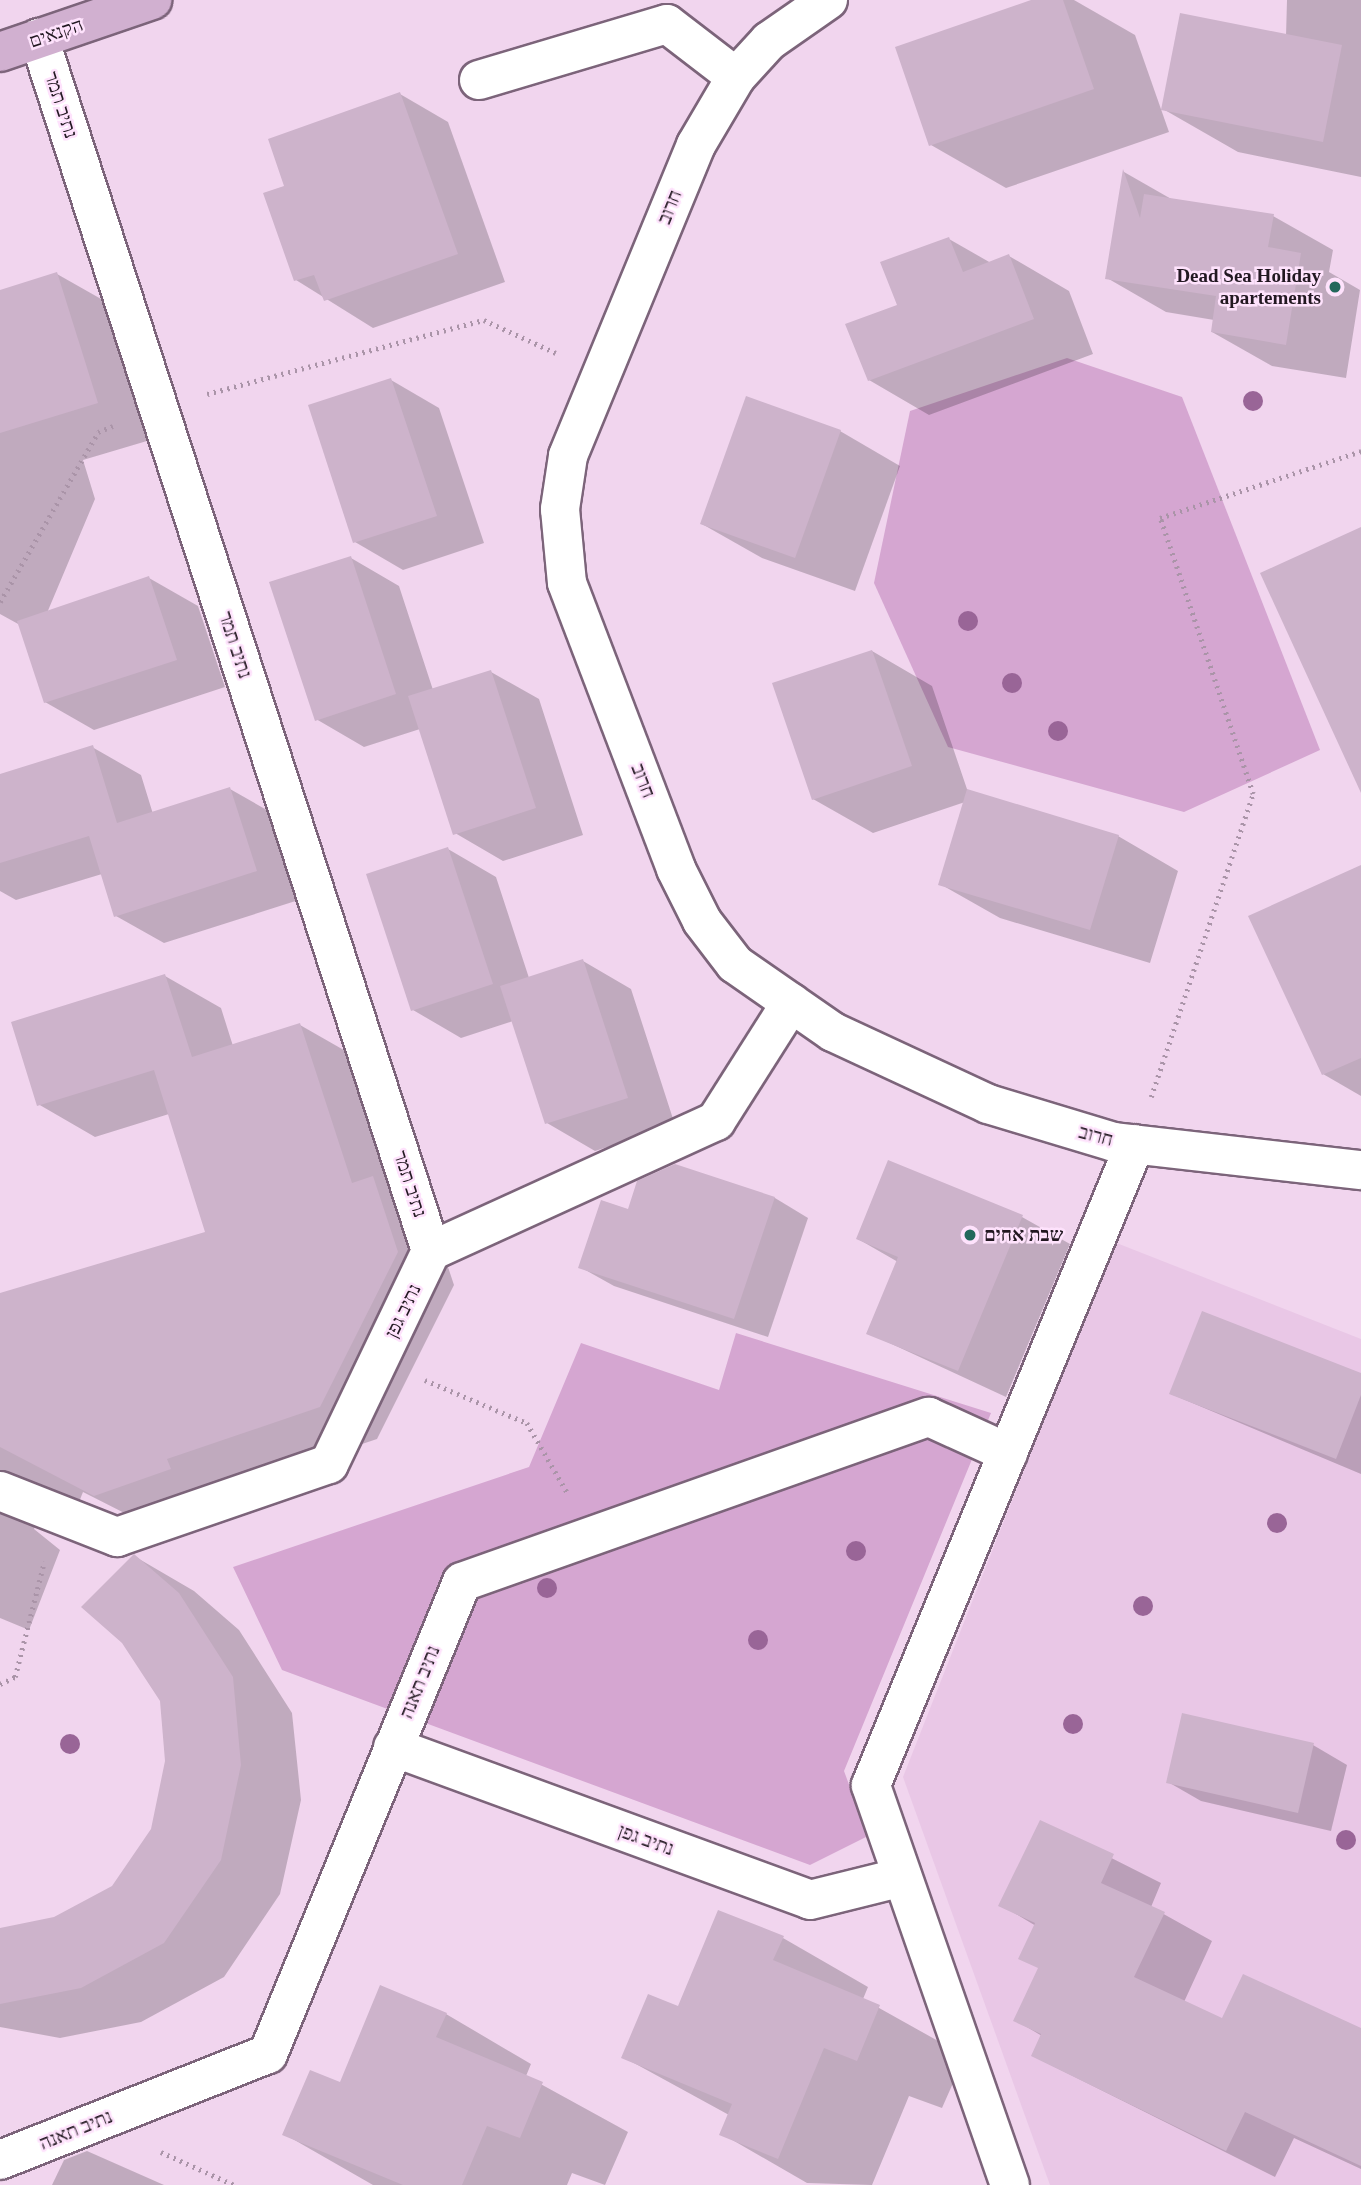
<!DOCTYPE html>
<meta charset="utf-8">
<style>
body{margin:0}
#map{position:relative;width:1361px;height:2185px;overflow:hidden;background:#f1d5ee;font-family:"Times New Roman","Noto Sans Hebrew",serif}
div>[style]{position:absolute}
.built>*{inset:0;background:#e9c7e6}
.green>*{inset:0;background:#d5a6d1}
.shadow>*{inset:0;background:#0003}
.building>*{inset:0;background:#cdb3cb}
.path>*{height:4.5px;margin-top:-2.25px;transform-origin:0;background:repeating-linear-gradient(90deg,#aa94a8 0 2px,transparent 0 7px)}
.roads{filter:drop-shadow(2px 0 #7c647a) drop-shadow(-2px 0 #7c647a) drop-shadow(0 2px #7c647a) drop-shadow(0 -2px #7c647a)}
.minor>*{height:38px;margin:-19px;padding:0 19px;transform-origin:19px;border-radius:19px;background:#fff}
.major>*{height:38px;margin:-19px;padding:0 19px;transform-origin:19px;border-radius:19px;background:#d1b0d0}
.trees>*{width:20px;height:20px;margin:-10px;border-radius:50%;background:#996597}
.dots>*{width:19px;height:19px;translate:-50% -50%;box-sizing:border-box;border:4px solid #fee2fc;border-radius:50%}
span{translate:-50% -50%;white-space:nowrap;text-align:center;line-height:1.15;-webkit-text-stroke:5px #fee2fc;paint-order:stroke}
.street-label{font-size:19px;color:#221821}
.poi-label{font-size:19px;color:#221821;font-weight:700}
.right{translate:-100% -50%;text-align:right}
.left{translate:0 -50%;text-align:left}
</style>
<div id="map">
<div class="built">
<div style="clip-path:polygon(1114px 1242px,1361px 1339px,1361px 2185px,1050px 2185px,903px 1777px)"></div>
</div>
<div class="green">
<div style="clip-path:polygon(1067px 358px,1182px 397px,1320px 750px,1184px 812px,948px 747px,874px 583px,910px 411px)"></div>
<div style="clip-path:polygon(736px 1333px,991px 1413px,844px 1771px,868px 1836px,810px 1865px,282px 1670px,233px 1567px,529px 1467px,581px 1343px,719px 1390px)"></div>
</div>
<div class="shadow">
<div style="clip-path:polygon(1036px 0,1074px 0,1135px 35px,1169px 132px,1006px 188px,931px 145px)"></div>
<div style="clip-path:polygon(1287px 0,1361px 0,1361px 177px,1238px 152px,1163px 109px,1286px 36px)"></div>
<div style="clip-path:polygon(400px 94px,448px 122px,505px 282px,373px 328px,296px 280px)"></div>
<div style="clip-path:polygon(1124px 172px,1173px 200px,1273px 216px,1333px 250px,1329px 272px,1360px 290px,1346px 378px,1272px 366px,1212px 332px,1214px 320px,1166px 312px,1107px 278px)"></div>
<div style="clip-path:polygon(949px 239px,991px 263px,1009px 256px,1069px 291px,1093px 354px,929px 415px,869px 380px,899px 306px)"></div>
<div style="clip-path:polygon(57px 274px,117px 308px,157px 438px,83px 460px,95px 499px,47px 613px,149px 578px,198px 606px,225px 687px,94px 730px,45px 702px,20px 625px,0 614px,0 292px)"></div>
<div style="clip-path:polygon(391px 380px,439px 408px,484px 543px,403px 570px,355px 542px)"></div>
<div style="clip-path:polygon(840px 431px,900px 466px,855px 591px,762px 558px,702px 524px)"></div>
<div style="clip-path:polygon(351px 558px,399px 586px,433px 690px,491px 672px,539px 699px,583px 835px,503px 861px,455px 833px,420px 729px,364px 747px,316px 719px)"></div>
<div style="clip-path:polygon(872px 651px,932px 686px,968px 792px,1118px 836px,1178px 871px,1150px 963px,1000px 918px,940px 884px,965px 802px,873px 833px,813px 799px)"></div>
<div style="clip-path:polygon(92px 747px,141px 775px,153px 814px,230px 789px,279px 817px,305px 898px,164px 943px,116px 916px,102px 874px,16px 900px,0 891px,0 776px)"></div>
<div style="clip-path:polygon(448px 849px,496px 877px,529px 978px,583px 961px,631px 989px,675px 1125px,595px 1151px,547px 1123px,513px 1021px,461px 1038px,413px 1010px)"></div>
<div style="clip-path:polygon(1361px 867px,1361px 1096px,1323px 1074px)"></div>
<div style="clip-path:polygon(165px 976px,221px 1008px,233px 1046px,300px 1025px,356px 1057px,429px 1210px,454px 1285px,377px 1439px,222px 1491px,152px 1527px,83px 1492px,77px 1507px,43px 1505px,34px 1529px,60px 1550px,29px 1630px,0 1618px,0 1296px,207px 1233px,169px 1114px,95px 1137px,38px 1104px)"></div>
<div style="clip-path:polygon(675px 1166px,775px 1198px,808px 1218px,768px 1337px,614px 1286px,580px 1267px)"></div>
<div style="clip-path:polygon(1022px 1217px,1070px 1244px,1006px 1397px,868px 1333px,898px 1262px,858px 1239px)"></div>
<div style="clip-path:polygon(1361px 1375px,1361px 1474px,1171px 1394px)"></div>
<div style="clip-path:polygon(134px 1556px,194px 1591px,239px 1630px,292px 1713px,301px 1800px,280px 1894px,224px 1977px,141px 2022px,60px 2038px,0 2027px,0 1930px,55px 1918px,113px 1887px,152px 1830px,167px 1761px,162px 1701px,123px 1642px)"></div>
<div style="clip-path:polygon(1313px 1745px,1347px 1765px,1331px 1831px,1201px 1801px,1168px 1782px)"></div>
<div style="clip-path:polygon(1040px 1822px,1161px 1883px,1151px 1907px,1212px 1941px,1184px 2002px,1223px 2021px,1361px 2030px,1361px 2169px,1294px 2138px,1275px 2177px,1033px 2056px,1042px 2036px,1015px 2020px,1039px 1968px,1036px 1926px,1001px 1905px)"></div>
<div style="clip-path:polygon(783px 1938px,868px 1987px,863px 1999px,965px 2056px,942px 2108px,909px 2096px,872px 2185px,807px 2183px,722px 2134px,729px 2115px,623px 2057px,679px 2008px)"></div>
<div style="clip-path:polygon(446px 2014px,531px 2064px,526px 2076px,628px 2132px,605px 2185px,572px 2173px,567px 2185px,373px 2185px,284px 2134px,341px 2085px)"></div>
<div style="clip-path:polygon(87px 2151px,164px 2185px,52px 2185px,64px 2160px)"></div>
</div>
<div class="building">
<div style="clip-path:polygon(1031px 0,1063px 0,1094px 89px,929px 146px,895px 47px)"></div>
<div style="clip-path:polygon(1180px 13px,1342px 45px,1323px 142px,1161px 110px)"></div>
<div style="clip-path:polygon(400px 92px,458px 254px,324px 301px,314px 275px,294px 281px,263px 193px,284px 186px,268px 139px)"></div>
<div style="clip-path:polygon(1123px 169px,1140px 218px,1144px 194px,1274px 214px,1268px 247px,1301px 253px,1286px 345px,1211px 332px,1216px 296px,1105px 279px)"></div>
<div style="clip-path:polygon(949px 237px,963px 272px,1009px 254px,1034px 319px,868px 381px,845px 324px,897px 305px,880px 262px)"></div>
<div style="clip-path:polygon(57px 272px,98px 403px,0 433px,0 290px)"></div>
<div style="clip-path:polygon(391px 378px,437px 516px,353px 543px,308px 405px)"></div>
<div style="clip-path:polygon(746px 396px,841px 430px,795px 558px,700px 524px)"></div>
<div style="clip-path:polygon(1361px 527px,1361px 793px,1260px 573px)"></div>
<div style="clip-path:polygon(351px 556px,396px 694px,315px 721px,269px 582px)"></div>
<div style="clip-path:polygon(149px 576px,177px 660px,44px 703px,17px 621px)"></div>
<div style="clip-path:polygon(872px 650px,912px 766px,812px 800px,772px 683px)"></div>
<div style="clip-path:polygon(491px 670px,536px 808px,453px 835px,408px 696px)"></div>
<div style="clip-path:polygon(93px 745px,117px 823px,230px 787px,257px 871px,114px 917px,89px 836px,0 863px,0 774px)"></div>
<div style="clip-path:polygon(967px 789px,1119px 835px,1090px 930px,938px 885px)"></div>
<div style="clip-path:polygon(448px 847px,493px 984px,411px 1011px,366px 874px)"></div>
<div style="clip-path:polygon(1361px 865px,1361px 1058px,1322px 1075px,1248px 916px)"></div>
<div style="clip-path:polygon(583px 959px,628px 1098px,545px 1124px,500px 986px)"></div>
<div style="clip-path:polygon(165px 974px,192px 1057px,300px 1023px,352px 1183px,373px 1176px,398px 1252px,320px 1407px,167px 1459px,171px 1469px,94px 1496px,0 1447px,0 1293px,205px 1232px,154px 1070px,37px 1106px,11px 1022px)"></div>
<div style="clip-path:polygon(888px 1160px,1023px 1215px,958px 1371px,866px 1334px,898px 1257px,856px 1239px)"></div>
<div style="clip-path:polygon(675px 1164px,775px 1197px,734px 1319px,578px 1268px,601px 1200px,628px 1209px,637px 1181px)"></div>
<div style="clip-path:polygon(1202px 1311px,1361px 1373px,1361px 1395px,1336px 1459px,1169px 1394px)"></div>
<div style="clip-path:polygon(134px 1554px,179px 1593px,233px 1677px,241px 1765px,221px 1860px,164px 1943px,81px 1988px,0 2004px,0 1928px,54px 1917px,112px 1886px,151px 1829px,165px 1761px,160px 1701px,122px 1643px,81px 1607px)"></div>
<div style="clip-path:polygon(1182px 1713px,1314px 1743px,1298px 1813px,1166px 1783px)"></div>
<div style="clip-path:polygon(1040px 1820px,1114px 1854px,1101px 1883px,1165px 1912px,1134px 1977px,1222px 2018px,1243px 1974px,1361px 2028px,1361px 2166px,1245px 2112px,1226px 2151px,1031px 2056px,1041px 2034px,1013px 2021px,1038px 1968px,1018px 1959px,1035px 1923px,998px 1906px)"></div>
<div style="clip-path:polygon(718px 1910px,784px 1936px,773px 1960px,880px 2005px,857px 2061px,824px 2048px,778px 2159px,719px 2135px,732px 2104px,621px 2058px,648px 1994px,678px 2006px)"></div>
<div style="clip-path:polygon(380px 1985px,447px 2013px,436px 2037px,543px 2082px,520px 2138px,487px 2126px,462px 2185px,403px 2185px,282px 2135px,310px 2070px,340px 2082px)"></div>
</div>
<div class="path">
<div style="left:207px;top:394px;width:287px;rotate:-15deg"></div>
<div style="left:484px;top:320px;width:79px;rotate:24.6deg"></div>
<div style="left:0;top:602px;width:196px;rotate:-60deg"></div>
<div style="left:98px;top:432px;width:16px;rotate:-22deg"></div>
<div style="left:1151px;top:1097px;width:320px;rotate:-71.4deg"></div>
<div style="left:1253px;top:794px;width:291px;rotate:-108.6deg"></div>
<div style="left:1160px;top:518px;width:212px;rotate:-18.4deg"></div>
<div style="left:425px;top:1380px;width:111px;rotate:22.9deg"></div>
<div style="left:527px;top:1423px;width:80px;rotate:59.9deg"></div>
<div style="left:0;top:1684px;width:17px;rotate:-25deg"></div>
<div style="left:15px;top:1677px;width:119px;rotate:-75.8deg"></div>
<div style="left:161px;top:2152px;width:80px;rotate:24.3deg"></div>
</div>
<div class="roads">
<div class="minor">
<div style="left:828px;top:0;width:72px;rotate:145.2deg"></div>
<div style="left:769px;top:41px;width:49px;rotate:132.5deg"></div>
<div style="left:736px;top:77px;width:79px;rotate:120.5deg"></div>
<div style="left:696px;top:145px;width:336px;rotate:112.4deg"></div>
<div style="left:568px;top:456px;width:54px;rotate:98.6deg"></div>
<div style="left:560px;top:509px;width:74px;rotate:84.6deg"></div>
<div style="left:567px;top:583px;width:306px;rotate:69.1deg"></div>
<div style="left:676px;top:869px;width:58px;rotate:63.4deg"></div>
<div style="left:702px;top:921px;width:54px;rotate:52.5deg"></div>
<div style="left:735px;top:964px;width:119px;rotate:34.8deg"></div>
<div style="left:833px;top:1032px;width:171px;rotate:24.9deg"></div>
<div style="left:988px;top:1104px;width:132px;rotate:16.8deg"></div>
<div style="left:1114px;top:1142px;width:249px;rotate:6.5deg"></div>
<div style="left:39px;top:38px;width:1275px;rotate:72.09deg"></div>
<div style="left:479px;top:80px;width:196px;rotate:-16.6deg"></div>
<div style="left:667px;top:24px;width:87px;rotate:37.5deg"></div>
<div style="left:0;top:1491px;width:126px;rotate:21.5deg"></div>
<div style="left:117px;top:1537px;width:224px;rotate:-19deg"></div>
<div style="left:329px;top:1464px;width:236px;rotate:-64.4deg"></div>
<div style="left:431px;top:1251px;width:313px;rotate:-24.5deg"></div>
<div style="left:716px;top:1121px;width:140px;rotate:-57.6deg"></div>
<div style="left:393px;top:1747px;width:444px;rotate:20.1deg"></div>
<div style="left:810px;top:1900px;width:95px;rotate:-14deg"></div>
<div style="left:0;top:2160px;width:288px;rotate:-21.6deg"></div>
<div style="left:268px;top:2054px;width:510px;rotate:-67.66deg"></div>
<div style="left:462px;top:1582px;width:495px;rotate:-19.5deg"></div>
<div style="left:929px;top:1417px;width:87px;rotate:24.5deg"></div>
<div style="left:1010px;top:2185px;width:423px;rotate:-109.2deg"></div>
<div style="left:871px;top:1785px;width:693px;rotate:-67.62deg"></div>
</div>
<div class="major">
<div style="left:0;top:52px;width:161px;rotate:-18.9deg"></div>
</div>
</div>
<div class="trees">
<div style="left:1253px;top:401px"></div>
<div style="left:968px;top:621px"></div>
<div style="left:1012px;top:683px"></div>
<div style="left:1058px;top:731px"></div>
<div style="left:1277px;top:1523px"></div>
<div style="left:856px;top:1551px"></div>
<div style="left:547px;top:1588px"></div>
<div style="left:1143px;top:1606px"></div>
<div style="left:758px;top:1640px"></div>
<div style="left:1073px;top:1724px"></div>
<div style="left:70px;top:1744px"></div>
<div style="left:1346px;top:1840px"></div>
</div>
<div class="dots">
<div style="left:1335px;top:287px;background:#23685c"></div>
<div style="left:970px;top:1235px;background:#23685c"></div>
</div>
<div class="street-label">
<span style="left:56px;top:33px;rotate:-19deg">הקנאים</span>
<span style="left:61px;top:105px;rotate:72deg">נתיב תמר</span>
<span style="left:670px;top:207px;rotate:-68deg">חרוב</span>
<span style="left:235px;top:645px;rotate:72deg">נתיב תמר</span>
<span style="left:643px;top:781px;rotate:69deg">חרוב</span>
<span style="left:1096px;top:1136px;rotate:15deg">חרוב</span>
<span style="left:410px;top:1184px;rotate:72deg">נתיב תמר</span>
<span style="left:403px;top:1311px;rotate:-64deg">נתיב גפן</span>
<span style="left:420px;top:1682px;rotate:-68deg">נתיב תאנה</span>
<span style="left:646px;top:1840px;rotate:20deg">נתיב גפן</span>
<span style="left:76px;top:2130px;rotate:-22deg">נתיב תאנה</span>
</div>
<div class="poi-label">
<span class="right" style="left:1321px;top:287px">Dead Sea Holiday<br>apartements</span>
<span class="left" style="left:984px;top:1235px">שבת אחים</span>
</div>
</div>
